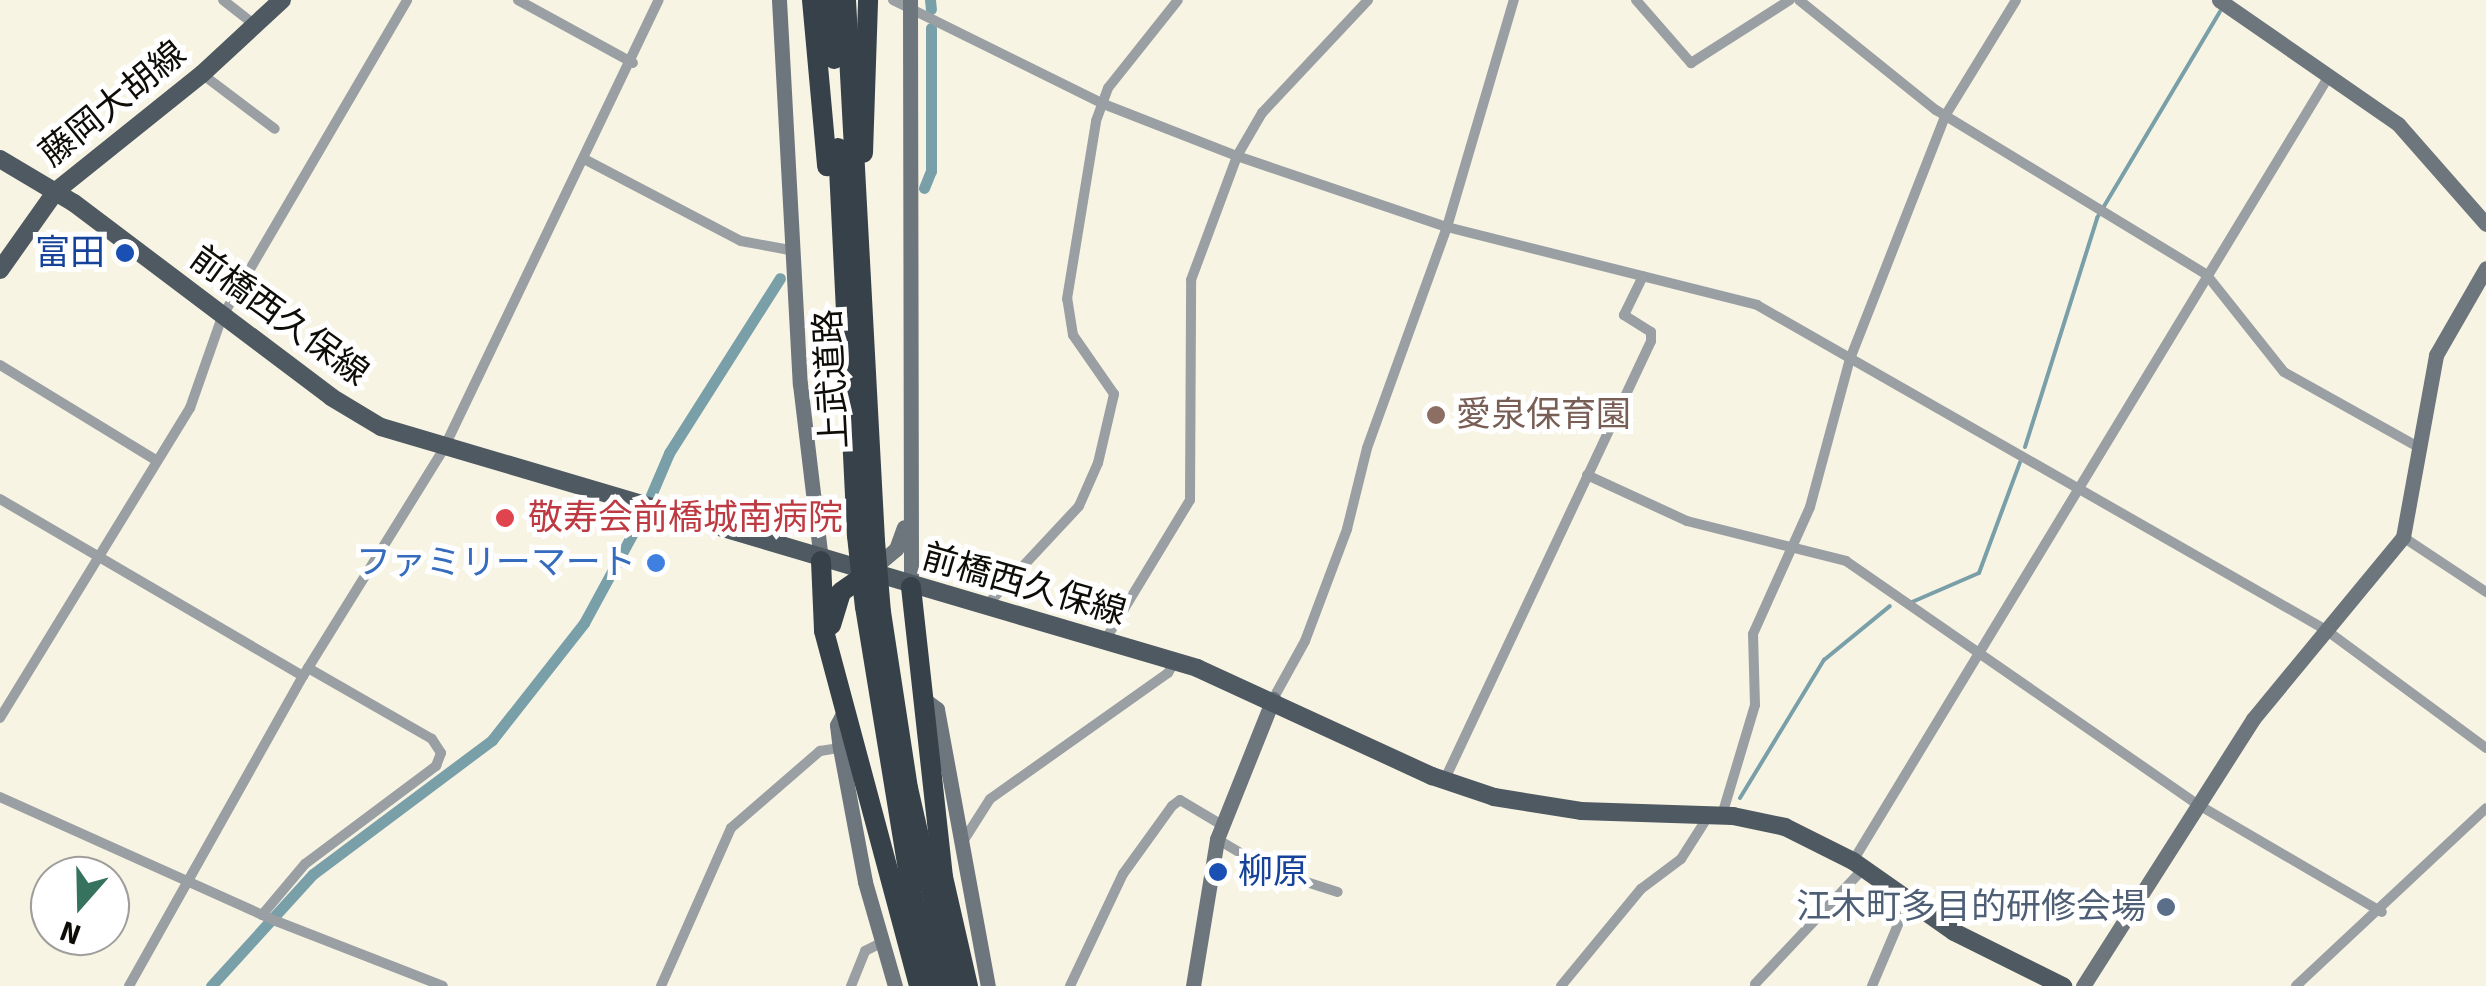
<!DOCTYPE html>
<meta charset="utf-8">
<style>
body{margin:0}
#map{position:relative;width:2486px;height:986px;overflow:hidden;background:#f8f4e4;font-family:Signika,"Noto Sans JP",sans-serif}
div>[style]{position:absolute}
.stream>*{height:4px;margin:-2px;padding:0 2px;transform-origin:2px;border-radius:2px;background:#799fa9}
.canal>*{height:11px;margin:-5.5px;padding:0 5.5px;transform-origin:5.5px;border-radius:5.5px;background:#799fa9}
.street>*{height:10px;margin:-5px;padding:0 5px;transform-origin:5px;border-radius:5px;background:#999fa3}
.secondary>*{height:15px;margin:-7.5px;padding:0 7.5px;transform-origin:7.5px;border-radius:7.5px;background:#6d767d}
.primary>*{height:18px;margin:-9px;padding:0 9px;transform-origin:9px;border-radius:9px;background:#4f5961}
.highway>*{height:20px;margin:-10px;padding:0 10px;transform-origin:10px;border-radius:10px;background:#36414a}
.highway-bridge>*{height:20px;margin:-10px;padding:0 10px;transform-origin:10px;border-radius:10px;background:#36414a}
.dots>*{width:28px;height:28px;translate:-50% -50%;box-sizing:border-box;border:5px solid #fff;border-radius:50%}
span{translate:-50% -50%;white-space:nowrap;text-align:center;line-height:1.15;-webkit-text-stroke:10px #fff;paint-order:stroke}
.street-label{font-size:35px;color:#0f0d08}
.transit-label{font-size:35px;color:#164399}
.right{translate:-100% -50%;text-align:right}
.left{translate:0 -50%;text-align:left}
.education-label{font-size:35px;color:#785e54}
.health-label{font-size:35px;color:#be3a42}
.shop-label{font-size:35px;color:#366cbe}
.service-label{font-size:35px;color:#4e5e75}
.north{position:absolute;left:30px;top:856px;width:100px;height:100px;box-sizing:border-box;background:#fff;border:2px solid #9f9e9c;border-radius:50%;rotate:200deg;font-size:28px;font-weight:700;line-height:40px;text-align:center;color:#0f0d08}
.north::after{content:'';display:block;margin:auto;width:35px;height:45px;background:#36725d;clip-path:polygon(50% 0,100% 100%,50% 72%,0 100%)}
</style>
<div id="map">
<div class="stream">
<div style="left:2025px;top:447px;width:240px;rotate:-72.5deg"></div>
<div style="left:2097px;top:218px;width:240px;rotate:-59.2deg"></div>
<div style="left:1912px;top:602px;width:73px;rotate:-23.4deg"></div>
<div style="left:1979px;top:573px;width:118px;rotate:-69.7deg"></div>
<div style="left:1740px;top:798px;width:162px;rotate:-58.7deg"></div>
<div style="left:1824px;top:660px;width:85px;rotate:-39.3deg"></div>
</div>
<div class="canal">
<div style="left:930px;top:0;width:9px;rotate:84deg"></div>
<div style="left:924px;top:188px;width:18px;rotate:-68deg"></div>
<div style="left:931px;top:171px;width:143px;rotate:-90deg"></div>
<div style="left:649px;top:500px;width:51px;rotate:-66.9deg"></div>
<div style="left:669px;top:453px;width:207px;rotate:-57.6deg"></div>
<div style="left:211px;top:986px;width:151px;rotate:-47.7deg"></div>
<div style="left:313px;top:874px;width:224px;rotate:-36.8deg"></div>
<div style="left:492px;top:740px;width:149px;rotate:-51.8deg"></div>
<div style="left:584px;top:623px;width:122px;rotate:-61.5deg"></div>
</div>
<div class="street">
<div style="left:223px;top:0;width:41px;rotate:38deg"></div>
<div style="left:518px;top:0;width:131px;rotate:28.7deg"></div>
<div style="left:893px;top:0;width:232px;rotate:26.3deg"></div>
<div style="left:1101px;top:103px;width:146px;rotate:21.3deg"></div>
<div style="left:1237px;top:156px;width:222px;rotate:18.7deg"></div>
<div style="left:1447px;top:227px;width:320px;rotate:14.1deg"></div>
<div style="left:1757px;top:305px;width:655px;rotate:29.73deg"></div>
<div style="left:2326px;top:630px;width:199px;rotate:36.4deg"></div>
<div style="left:1636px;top:0;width:84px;rotate:48.9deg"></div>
<div style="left:1691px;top:63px;width:117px;rotate:-32.5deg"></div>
<div style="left:1799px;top:0;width:176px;rotate:38.8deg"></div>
<div style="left:1936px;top:110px;width:316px;rotate:31.3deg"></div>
<div style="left:2206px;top:274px;width:125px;rotate:51.5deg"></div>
<div style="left:2284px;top:372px;width:156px;rotate:29.2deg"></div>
<div style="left:202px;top:74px;width:91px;rotate:37deg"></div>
<div style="left:586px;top:160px;width:175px;rotate:27.6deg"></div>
<div style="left:741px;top:241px;width:55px;rotate:10.5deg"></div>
<div style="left:0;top:365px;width:184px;rotate:31.4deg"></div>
<div style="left:1587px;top:475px;width:110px;rotate:24.7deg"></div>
<div style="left:1687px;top:521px;width:164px;rotate:14.1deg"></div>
<div style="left:1846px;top:561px;width:427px;rotate:34.7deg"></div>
<div style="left:2197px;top:804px;width:214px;rotate:30.3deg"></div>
<div style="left:0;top:499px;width:351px;rotate:30.3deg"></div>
<div style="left:2403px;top:537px;width:100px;rotate:33.5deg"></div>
<div style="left:984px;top:608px;width:139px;rotate:-47deg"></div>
<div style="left:1079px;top:506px;width:47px;rotate:-66.2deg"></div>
<div style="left:1098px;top:463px;width:71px;rotate:-76.9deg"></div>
<div style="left:1114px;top:394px;width:72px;rotate:-124.8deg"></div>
<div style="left:1073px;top:335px;width:36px;rotate:-99deg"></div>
<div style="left:1067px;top:299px;width:180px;rotate:-80.7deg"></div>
<div style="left:1096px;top:121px;width:35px;rotate:-70deg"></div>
<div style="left:1108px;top:88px;width:112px;rotate:-51.5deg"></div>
<div style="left:1104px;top:642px;width:166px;rotate:-58.8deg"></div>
<div style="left:1190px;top:500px;width:220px;rotate:-89.7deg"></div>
<div style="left:1191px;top:280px;width:132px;rotate:-69.6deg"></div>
<div style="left:1237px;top:156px;width:50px;rotate:-59.8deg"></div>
<div style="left:1262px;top:113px;width:155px;rotate:-46.8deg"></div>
<div style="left:1273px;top:699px;width:66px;rotate:-61.1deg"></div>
<div style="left:1305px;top:641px;width:120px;rotate:-69.4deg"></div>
<div style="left:1347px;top:529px;width:83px;rotate:-76.1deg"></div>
<div style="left:1367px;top:448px;width:235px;rotate:-70.1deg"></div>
<div style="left:1447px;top:227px;width:237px;rotate:-73.6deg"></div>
<div style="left:0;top:718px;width:364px;rotate:-58.5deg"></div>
<div style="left:190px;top:408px;width:96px;rotate:-70.6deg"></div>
<div style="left:222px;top:317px;width:367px;rotate:-59.7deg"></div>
<div style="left:1444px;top:781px;width:486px;rotate:-64.8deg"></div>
<div style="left:1651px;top:341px;width:9px;rotate:-90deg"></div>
<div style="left:1651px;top:332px;width:32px;rotate:-148deg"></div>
<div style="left:1624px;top:315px;width:43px;rotate:-64deg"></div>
<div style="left:0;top:797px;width:303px;rotate:24.2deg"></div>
<div style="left:276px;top:921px;width:179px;rotate:21.3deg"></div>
<div style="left:1722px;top:815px;width:115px;rotate:-73.3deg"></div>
<div style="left:1755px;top:705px;width:71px;rotate:-91.6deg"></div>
<div style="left:1753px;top:634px;width:139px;rotate:-65.8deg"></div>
<div style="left:1810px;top:507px;width:153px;rotate:-74.9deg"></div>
<div style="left:1850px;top:359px;width:261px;rotate:-68.6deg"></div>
<div style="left:1945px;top:116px;width:136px;rotate:-58.5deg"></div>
<div style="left:1217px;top:839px;width:61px;rotate:30.8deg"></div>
<div style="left:1269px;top:870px;width:72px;rotate:17.7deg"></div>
<div style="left:962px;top:843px;width:52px;rotate:-57.5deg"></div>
<div style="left:990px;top:799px;width:218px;rotate:-35.3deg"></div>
<div style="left:1168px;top:673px;width:14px;rotate:-60deg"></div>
<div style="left:1853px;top:861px;width:918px;rotate:-58.77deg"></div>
<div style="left:262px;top:915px;width:67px;rotate:-49.9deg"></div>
<div style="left:305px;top:864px;width:164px;rotate:-36.8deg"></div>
<div style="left:436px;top:766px;width:14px;rotate:-69deg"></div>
<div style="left:441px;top:753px;width:17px;rotate:-123deg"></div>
<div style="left:432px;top:739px;width:143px;rotate:-150.2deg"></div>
<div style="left:1755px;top:984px;width:158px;rotate:-46.8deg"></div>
<div style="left:129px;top:986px;width:355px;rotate:-60.7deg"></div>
<div style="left:303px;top:676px;width:266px;rotate:-58.2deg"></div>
<div style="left:443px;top:450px;width:499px;rotate:-64.4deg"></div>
<div style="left:661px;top:986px;width:173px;rotate:-66.1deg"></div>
<div style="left:731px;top:828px;width:118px;rotate:-40.9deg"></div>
<div style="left:820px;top:751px;width:20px;rotate:-9deg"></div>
<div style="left:851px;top:986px;width:38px;rotate:-68deg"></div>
<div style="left:865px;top:951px;width:20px;rotate:-27deg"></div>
<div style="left:1070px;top:986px;width:124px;rotate:-64.7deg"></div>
<div style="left:1123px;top:874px;width:84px;rotate:-54.2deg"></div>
<div style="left:1172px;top:806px;width:10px;rotate:-37deg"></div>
<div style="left:1180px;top:800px;width:49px;rotate:30.8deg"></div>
<div style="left:1561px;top:986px;width:126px;rotate:-50.5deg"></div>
<div style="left:1641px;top:889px;width:50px;rotate:-36.9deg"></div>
<div style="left:1681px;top:859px;width:52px;rotate:-57.5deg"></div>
<div style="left:1872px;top:986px;width:92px;rotate:-67deg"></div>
<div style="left:2296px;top:986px;width:260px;rotate:-43.1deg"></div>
</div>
<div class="secondary">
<div style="left:779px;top:0;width:385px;rotate:86.9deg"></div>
<div style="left:800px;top:384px;width:178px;rotate:83.2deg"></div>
<div style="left:910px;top:0;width:587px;rotate:89.9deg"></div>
<div style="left:2219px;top:0;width:218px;rotate:34.7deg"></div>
<div style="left:2398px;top:124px;width:133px;rotate:48.7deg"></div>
<div style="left:871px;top:570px;width:33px;rotate:-40deg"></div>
<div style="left:896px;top:549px;width:23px;rotate:-70deg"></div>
<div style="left:925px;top:700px;width:15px;rotate:37deg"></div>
<div style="left:937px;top:709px;width:282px;rotate:79.6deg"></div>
<div style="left:845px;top:710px;width:17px;rotate:118deg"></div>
<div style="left:837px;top:725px;width:23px;rotate:83deg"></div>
<div style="left:840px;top:748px;width:136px;rotate:79.4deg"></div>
<div style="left:865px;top:882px;width:108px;rotate:73.9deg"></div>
<div style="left:1193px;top:986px;width:149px;rotate:-80.7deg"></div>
<div style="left:1217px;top:839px;width:151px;rotate:-68.2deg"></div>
<div style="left:2083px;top:986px;width:317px;rotate:-57.5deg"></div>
<div style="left:2253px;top:719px;width:236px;rotate:-50.5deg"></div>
<div style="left:2403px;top:537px;width:185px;rotate:-79.7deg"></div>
<div style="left:2436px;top:355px;width:100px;rotate:-60.1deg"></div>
</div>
<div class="primary">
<div style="left:0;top:159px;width:86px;rotate:30.7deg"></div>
<div style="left:74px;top:203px;width:322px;rotate:37deg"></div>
<div style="left:331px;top:397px;width:58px;rotate:31deg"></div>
<div style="left:381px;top:427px;width:851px;rotate:16.45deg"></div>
<div style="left:1197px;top:668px;width:259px;rotate:24.7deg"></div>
<div style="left:1432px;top:776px;width:65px;rotate:18.7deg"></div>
<div style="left:1494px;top:797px;width:88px;rotate:9.1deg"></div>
<div style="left:1581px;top:811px;width:152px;rotate:1.9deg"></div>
<div style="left:1733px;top:816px;width:53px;rotate:11.9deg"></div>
<div style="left:1785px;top:827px;width:76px;rotate:26.6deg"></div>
<div style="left:1853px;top:861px;width:123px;rotate:35.1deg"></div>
<div style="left:1954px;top:932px;width:122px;rotate:26.4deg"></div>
<div style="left:0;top:270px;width:97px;rotate:-54.7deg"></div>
<div style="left:56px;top:191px;width:187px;rotate:-38.7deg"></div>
<div style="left:202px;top:74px;width:109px;rotate:-42.8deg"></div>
</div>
<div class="highway">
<div style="left:812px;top:0;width:167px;rotate:84.8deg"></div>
<div style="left:831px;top:0;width:59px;rotate:87.1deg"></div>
<div style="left:846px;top:0;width:542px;rotate:86.93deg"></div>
<div style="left:838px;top:148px;width:388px;rotate:87.2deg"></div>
<div style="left:863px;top:153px;width:153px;rotate:-88.1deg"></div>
<div style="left:821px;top:561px;width:70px;rotate:87.5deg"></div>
<div style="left:824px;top:631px;width:367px;rotate:75deg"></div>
<div style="left:911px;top:587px;width:292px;rotate:83.7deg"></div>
<div style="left:943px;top:877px;width:112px;rotate:77.1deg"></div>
<div style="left:865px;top:607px;width:296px;rotate:80.7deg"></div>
<div style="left:913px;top:899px;width:90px;rotate:75.2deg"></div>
<div style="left:881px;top:612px;width:178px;rotate:81.3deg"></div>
<div style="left:908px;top:788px;width:203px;rotate:77.2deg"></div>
<div style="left:831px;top:625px;width:34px;rotate:-73deg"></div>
<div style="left:841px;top:592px;width:32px;rotate:-35deg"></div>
</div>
<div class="highway-bridge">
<div style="left:857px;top:536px;width:71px;rotate:83.6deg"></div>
<div style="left:875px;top:541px;width:71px;rotate:85.2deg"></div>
</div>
<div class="dots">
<div style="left:125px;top:253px;background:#1a4fb4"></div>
<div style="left:1436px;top:415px;background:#8d6e63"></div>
<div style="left:505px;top:518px;background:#e0444e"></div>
<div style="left:656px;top:563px;background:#3f7fe0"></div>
<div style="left:1218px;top:872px;background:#1a4fb4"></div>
<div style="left:2166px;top:907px;background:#5c6f8a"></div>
</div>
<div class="street-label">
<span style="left:113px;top:104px;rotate:-39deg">藤岡大胡線</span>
<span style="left:279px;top:316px;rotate:36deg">前橋西久保線</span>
<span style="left:832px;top:379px;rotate:-93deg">上武道路</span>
<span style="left:1024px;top:585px;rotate:16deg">前橋西久保線</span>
</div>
<div class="transit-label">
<span class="right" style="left:105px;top:253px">富田</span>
<span class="left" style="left:1238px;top:872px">柳原</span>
</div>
<div class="education-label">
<span class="left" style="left:1456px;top:415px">愛泉保育園</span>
</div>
<div class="health-label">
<span class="left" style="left:528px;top:518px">敬寿会前橋城南病院</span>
</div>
<div class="shop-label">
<span class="right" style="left:636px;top:563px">ファミリーマート</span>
</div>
<div class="service-label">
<span class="right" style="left:2146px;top:907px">江木町多目的研修会場</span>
</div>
<div class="north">N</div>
</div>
